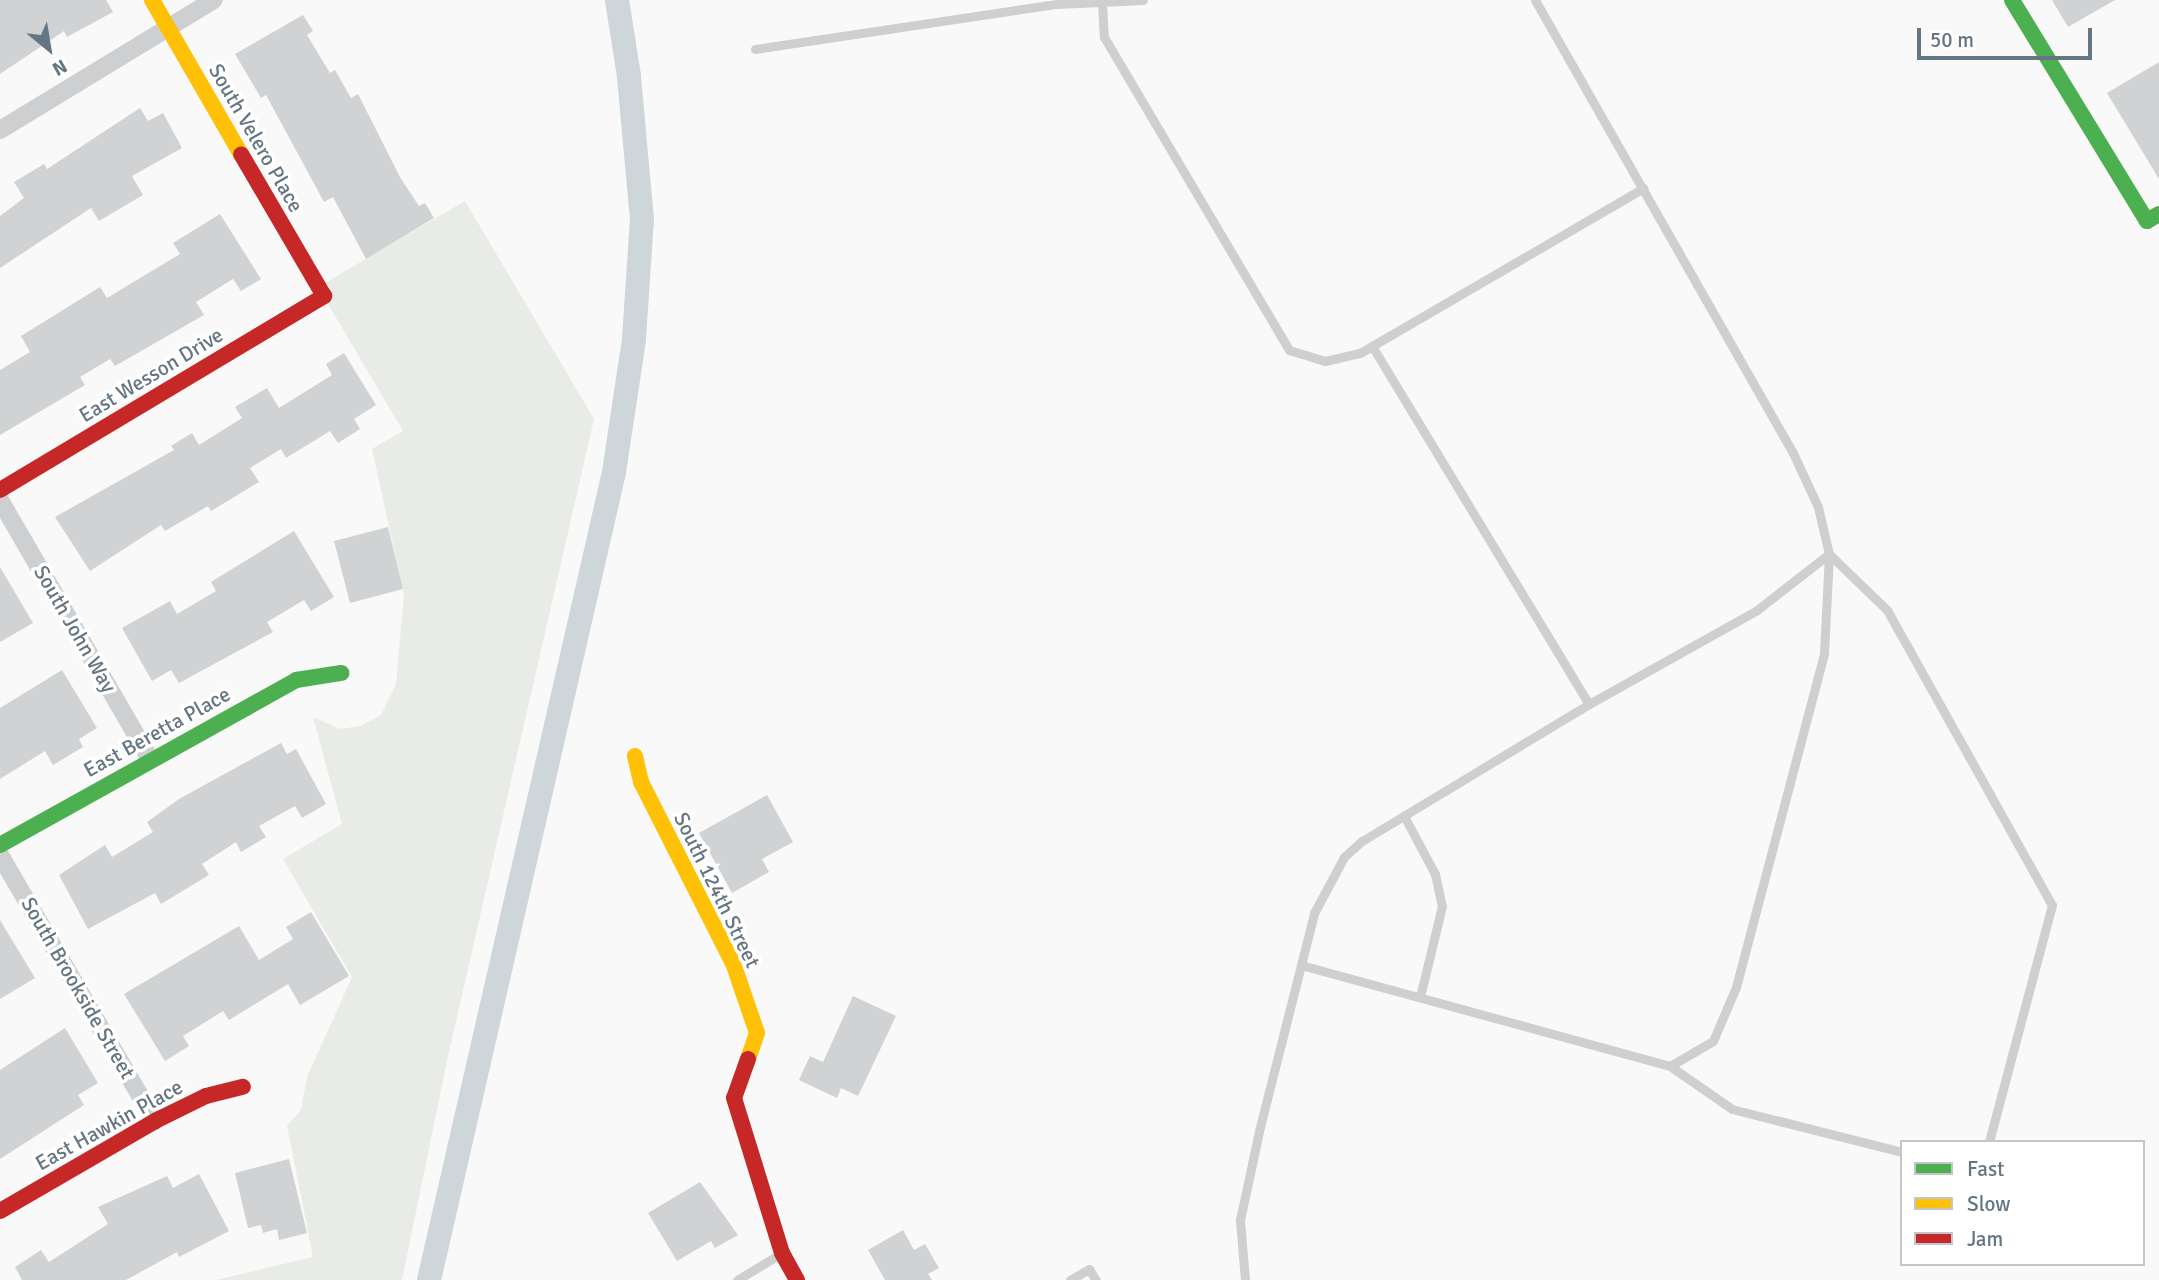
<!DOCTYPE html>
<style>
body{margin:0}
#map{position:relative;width:2159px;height:1280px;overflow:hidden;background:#f9f9f9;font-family:Signika,sans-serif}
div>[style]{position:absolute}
.green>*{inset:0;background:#e8ebe6}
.canal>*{height:24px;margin:-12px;padding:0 12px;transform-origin:12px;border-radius:12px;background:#ced6d9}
.building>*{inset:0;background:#d0d2d3}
.lane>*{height:9px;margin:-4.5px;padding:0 4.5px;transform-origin:4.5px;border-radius:4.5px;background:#cecfd0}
.street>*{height:18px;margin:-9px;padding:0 9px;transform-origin:9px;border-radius:9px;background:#cecfd0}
.fast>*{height:16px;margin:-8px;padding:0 8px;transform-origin:8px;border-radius:8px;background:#4caf50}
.slow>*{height:16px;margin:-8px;padding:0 8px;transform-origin:8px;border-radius:8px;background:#ffc107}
.jam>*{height:16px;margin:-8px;padding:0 8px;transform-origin:8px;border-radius:8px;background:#c62828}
span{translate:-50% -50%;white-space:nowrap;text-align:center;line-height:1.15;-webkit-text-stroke:7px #fff;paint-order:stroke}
.street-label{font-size:21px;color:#657683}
.legend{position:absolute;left:1900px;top:1140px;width:245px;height:126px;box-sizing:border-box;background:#fff;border:2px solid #c1c8cd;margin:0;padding:9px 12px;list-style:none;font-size:21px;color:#657683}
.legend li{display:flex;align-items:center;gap:14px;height:35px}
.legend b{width:35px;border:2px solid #c1c8cd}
.north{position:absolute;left:14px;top:14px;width:70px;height:70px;-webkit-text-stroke:5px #fff;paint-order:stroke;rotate:150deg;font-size:19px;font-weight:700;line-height:28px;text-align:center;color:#657683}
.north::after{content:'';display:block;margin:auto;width:24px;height:32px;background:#657683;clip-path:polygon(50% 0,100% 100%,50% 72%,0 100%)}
.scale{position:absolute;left:1917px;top:28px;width:175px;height:32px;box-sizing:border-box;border:4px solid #657683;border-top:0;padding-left:9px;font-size:21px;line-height:24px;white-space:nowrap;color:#657683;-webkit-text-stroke:5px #fff;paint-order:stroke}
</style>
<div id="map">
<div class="green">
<div style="clip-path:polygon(465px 201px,594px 419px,448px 1056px,402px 1280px,216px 1280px,313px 1257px,287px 1126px,301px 1110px,307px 1077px,352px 977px,283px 859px,342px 824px,313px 717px,340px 729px,361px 726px,381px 715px,396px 684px,404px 594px,372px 449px,403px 431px,318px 287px)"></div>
</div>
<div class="canal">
<div style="left:429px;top:1280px;width:829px;rotate:-77.1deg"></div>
<div style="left:614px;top:472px;width:134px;rotate:-81.4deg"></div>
<div style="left:634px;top:339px;width:119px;rotate:-86.2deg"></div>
<div style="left:642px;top:220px;width:145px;rotate:-95.2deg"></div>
<div style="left:629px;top:76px;width:77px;rotate:-99deg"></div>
</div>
<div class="building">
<div style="clip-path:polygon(0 0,106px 0,113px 12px,67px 37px,64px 31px,0 74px)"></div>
<div style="clip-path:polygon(2052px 0,2115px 0,2068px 27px)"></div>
<div style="clip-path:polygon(303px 15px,313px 31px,307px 35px,330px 73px,335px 70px,351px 98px,358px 94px,401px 179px,419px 206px,425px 203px,434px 218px,366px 259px,333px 197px,324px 202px,266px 95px,261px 98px,235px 54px)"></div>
<div style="clip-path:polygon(2159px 62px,2159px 179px,2107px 93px)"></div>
<div style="clip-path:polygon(140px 108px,148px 121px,163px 113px,182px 148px,132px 176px,143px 195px,99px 221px,91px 208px,0 268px,0 216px,24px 198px,14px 182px,44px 164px,47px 169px)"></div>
<div style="clip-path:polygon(220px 214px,261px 279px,241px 291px,233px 279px,196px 302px,204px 315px,115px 366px,110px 359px,80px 377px,85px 385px,0 435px,0 370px,30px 352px,21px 336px,100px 287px,107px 298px,180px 254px,173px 243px)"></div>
<div style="clip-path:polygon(344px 353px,376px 405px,354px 419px,360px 429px,338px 443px,330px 431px,286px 458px,281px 449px,250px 468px,259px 482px,211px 511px,208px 506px,165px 531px,161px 525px,90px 571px,55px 517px,174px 450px,171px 446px,192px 433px,199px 445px,242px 418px,235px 407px,267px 388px,279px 408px,332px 375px,326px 364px)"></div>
<div style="clip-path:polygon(388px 527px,403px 589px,350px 603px,334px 541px)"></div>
<div style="clip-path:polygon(294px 531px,334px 597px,311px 611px,304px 600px,267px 622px,273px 632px,179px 683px,171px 670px,152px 681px,122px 628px,170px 601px,177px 614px,216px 591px,211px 582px)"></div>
<div style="clip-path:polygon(0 567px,33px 623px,0 642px)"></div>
<div style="clip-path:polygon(62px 670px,97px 728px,79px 739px,83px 747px,53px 765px,45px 751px,0 779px,0 708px)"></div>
<div style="clip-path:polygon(281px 743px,287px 754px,296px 749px,326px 804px,302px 818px,295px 806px,259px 826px,266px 837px,241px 852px,236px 842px,202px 864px,209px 875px,161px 904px,155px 893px,88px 929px,59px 875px,105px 845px,112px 857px,153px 832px,147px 822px,179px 799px)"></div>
<div style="clip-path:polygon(767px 795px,793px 842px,762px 859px,769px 872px,732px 893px,699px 833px)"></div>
<div style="clip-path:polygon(311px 912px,349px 976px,300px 1005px,288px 984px,229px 1020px,223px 1011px,183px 1036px,189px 1046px,165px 1061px,124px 994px,239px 926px,259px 960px,293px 939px,286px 927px)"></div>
<div style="clip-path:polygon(0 920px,35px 978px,0 999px)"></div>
<div style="clip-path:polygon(853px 996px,896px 1016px,858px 1096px,841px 1088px,837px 1098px,799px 1080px,810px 1056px,823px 1062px)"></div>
<div style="clip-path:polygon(65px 1028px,98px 1083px,78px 1095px,84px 1105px,0 1159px,0 1070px)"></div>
<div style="clip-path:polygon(289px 1159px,307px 1233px,279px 1240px,277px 1229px,263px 1233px,261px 1225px,248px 1228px,235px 1173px)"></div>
<div style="clip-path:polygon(199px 1174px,229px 1231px,179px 1257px,177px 1252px,126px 1280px,22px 1280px,15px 1267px,41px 1250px,49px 1262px,108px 1224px,98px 1207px,167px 1176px,173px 1188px)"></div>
<div style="clip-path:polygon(700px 1182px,738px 1235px,715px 1248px,711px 1241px,677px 1261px,648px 1213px)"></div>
<div style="clip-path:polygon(903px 1230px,914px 1250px,925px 1244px,939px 1268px,928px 1274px,932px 1280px,885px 1280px,868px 1250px)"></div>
</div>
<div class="lane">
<div style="left:1102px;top:2px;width:35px;rotate:87deg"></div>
<div style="left:1104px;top:37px;width:364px;rotate:59.4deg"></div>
<div style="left:1289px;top:350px;width:38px;rotate:17deg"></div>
<div style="left:1325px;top:361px;width:36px;rotate:-13deg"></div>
<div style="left:1360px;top:353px;width:328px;rotate:-30.2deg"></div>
<div style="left:755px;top:49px;width:305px;rotate:-8.5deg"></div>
<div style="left:1057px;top:4px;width:86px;rotate:-2.7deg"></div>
<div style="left:1372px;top:346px;width:419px;rotate:58.8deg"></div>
<div style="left:1404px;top:816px;width:66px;rotate:61.9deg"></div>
<div style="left:1435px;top:874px;width:33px;rotate:78deg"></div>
<div style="left:1442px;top:906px;width:94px;rotate:103.6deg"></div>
<div style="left:1301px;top:965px;width:383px;rotate:15.3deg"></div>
<div style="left:1670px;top:1066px;width:28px;rotate:-30deg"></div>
<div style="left:1694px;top:1052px;width:22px;rotate:-30deg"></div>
<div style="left:1713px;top:1041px;width:59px;rotate:-66.9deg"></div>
<div style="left:1736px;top:987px;width:345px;rotate:-75.2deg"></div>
<div style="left:1824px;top:653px;width:99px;rotate:-87.1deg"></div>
<div style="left:1829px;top:554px;width:48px;rotate:-103.2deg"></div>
<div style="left:1818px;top:507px;width:60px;rotate:-114.8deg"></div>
<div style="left:1793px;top:453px;width:521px;rotate:-119.66deg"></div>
<div style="left:1670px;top:1066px;width:75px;rotate:34.7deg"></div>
<div style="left:1732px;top:1109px;width:175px;rotate:14.2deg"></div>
<div style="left:737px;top:1280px;width:50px;rotate:-31.2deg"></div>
<div style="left:1070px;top:1280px;width:22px;rotate:-30deg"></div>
<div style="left:1089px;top:1269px;width:13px;rotate:58deg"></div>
<div style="left:1245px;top:1280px;width:60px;rotate:-94.8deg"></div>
<div style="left:1240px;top:1220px;width:91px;rotate:-77.9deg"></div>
<div style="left:1259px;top:1131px;width:225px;rotate:-75.8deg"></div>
<div style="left:1314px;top:913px;width:64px;rotate:-61.8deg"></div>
<div style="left:1344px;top:857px;width:24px;rotate:-42deg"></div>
<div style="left:1362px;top:841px;width:265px;rotate:-31.1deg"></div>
<div style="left:1589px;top:704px;width:193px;rotate:-29.2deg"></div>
<div style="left:1757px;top:610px;width:91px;rotate:-37.9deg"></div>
<div style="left:1829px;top:554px;width:81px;rotate:44deg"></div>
<div style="left:1887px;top:610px;width:338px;rotate:60.8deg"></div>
<div style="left:2052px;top:905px;width:245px;rotate:104.9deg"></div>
</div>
<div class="street">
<div style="left:0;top:130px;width:250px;rotate:-31.3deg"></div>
<div style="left:0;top:500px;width:299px;rotate:59.9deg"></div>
<div style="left:0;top:855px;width:308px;rotate:59.8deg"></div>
</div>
<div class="fast">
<div style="left:2012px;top:0;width:259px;rotate:58.6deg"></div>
<div style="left:2147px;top:221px;width:14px;rotate:-30deg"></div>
<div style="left:0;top:845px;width:339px;rotate:-29.1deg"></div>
<div style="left:296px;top:680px;width:46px;rotate:-8.8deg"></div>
</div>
<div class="slow">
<div style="left:152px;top:0;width:178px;rotate:60deg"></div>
<div style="left:635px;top:756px;width:27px;rotate:77deg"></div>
<div style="left:641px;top:782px;width:203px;rotate:63.1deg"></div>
<div style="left:733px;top:963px;width:74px;rotate:71.1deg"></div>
<div style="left:757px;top:1033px;width:28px;rotate:109deg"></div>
</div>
<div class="jam">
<div style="left:0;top:490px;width:378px;rotate:-30.9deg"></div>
<div style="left:324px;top:296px;width:164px;rotate:-120.3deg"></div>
<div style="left:748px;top:1059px;width:41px;rotate:109.7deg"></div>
<div style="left:734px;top:1098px;width:162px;rotate:72.8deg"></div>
<div style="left:782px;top:1253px;width:31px;rotate:61deg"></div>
<div style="left:0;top:1211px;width:179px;rotate:-30.1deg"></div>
<div style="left:155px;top:1121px;width:57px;rotate:-26.1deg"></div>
<div style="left:206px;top:1096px;width:38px;rotate:-14deg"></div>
</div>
<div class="street-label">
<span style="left:256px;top:138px;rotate:60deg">South Velero Place</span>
<span style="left:151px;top:375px;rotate:-31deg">East Wesson Drive</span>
<span style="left:75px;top:629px;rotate:60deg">South John Way</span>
<span style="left:157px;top:732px;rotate:-29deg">East Beretta Place</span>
<span style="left:717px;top:890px;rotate:64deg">South 124th Street</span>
<span style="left:78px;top:988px;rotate:60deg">South Brookside Street</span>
<span style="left:109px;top:1125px;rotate:-29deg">East Hawkin Place</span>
</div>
<ul class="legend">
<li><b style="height:9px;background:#4caf50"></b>Fast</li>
<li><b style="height:9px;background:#ffc107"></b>Slow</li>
<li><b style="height:9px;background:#c62828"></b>Jam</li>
</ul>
<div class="north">N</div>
<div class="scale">50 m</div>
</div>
